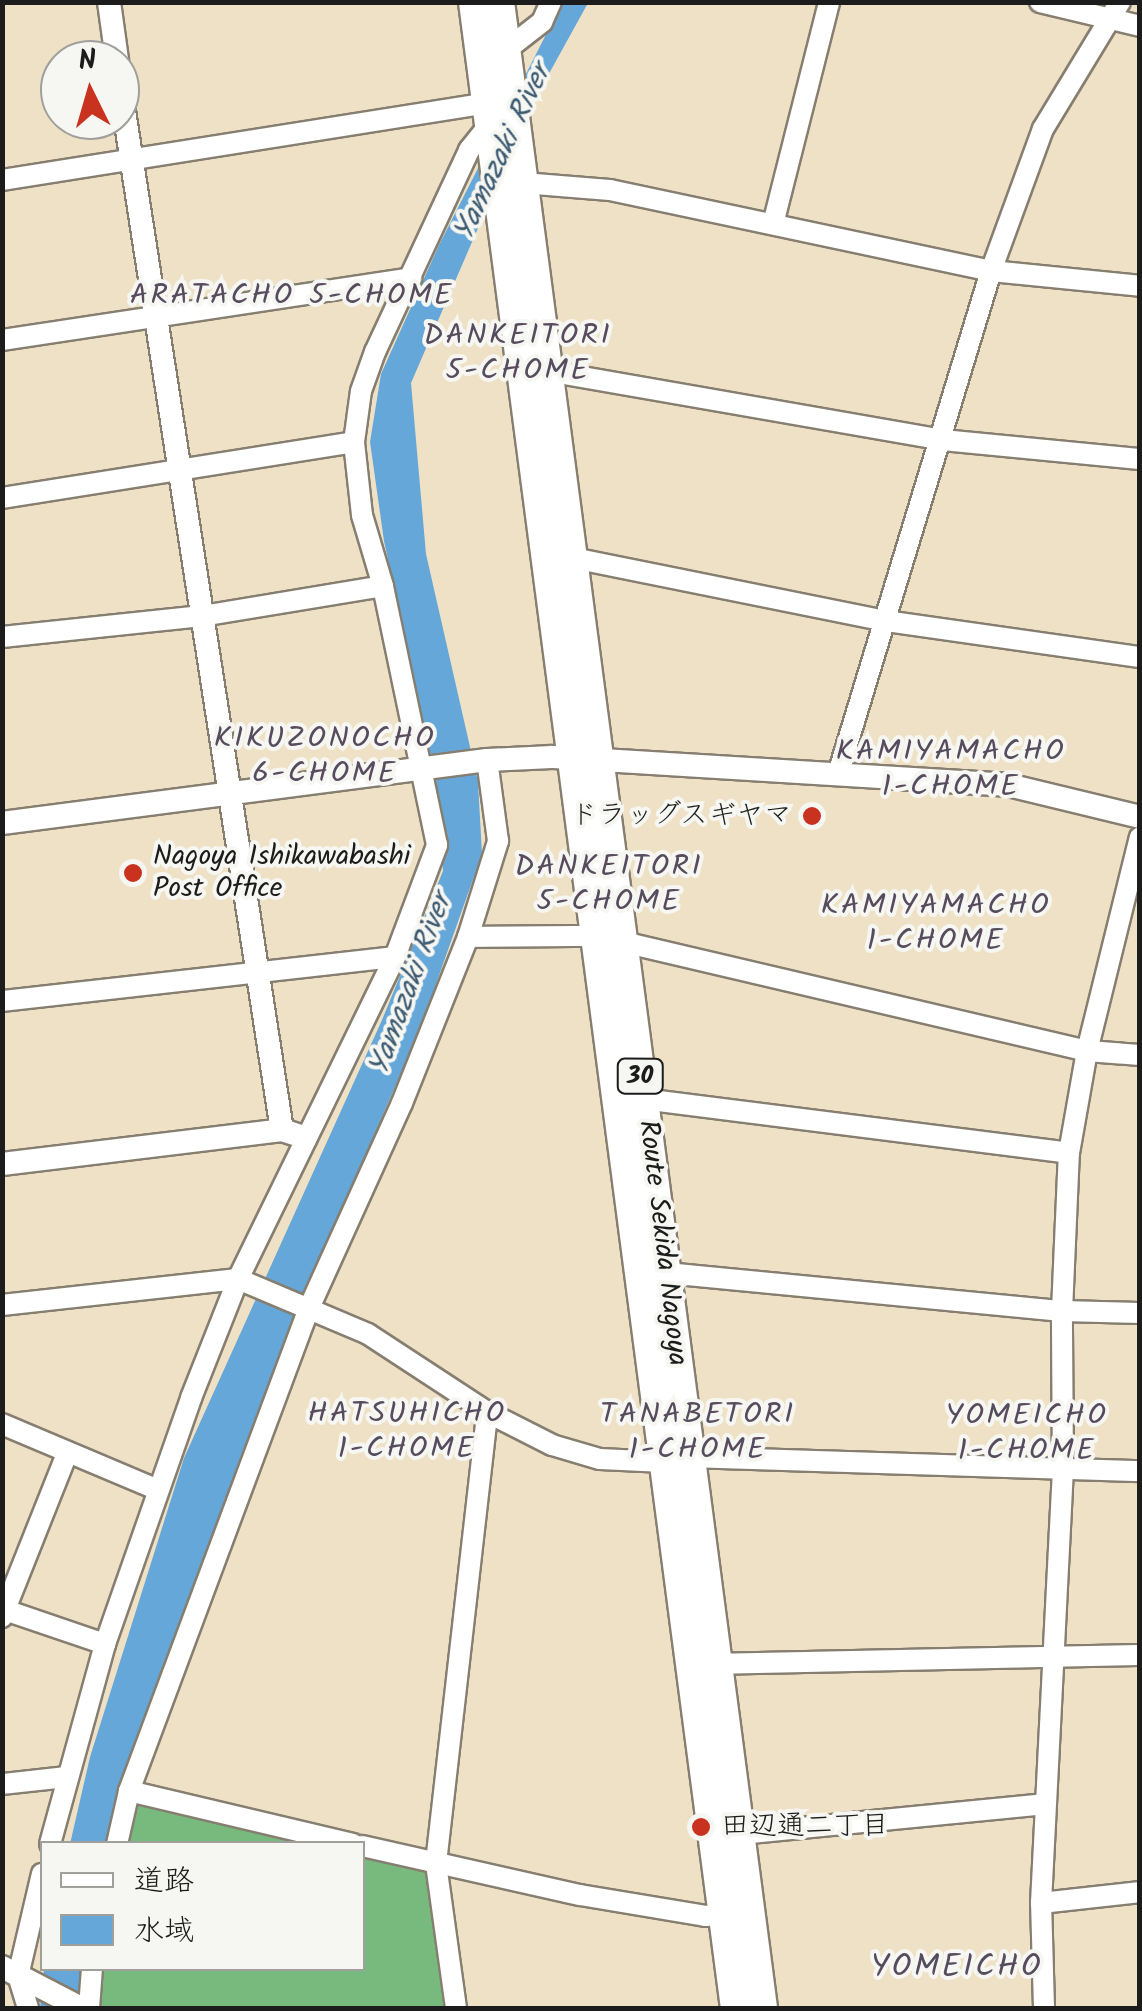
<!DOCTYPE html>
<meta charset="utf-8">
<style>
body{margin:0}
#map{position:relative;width:1142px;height:2011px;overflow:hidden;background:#efe1c5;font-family:Kalam,"Klee One",sans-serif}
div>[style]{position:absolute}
.forest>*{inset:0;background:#78ba7d}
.water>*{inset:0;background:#65a7d9}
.roads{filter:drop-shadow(2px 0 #867e70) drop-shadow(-2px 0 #867e70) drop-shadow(0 2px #867e70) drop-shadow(0 -2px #867e70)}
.minor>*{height:20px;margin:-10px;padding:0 10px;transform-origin:10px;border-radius:10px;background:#fff}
.tertiary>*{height:22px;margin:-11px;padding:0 11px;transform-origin:11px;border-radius:11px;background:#fff}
.primary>*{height:30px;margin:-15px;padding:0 15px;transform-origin:15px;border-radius:15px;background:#fff}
.dots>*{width:28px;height:28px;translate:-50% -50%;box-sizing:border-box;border:5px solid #f6f6f2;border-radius:50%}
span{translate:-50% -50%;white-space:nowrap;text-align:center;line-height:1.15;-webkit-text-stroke:8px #f6f6f2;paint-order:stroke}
.shield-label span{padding:2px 8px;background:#f6f6f2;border:2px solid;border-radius:8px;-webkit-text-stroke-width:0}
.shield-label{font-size:25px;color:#1c1c1c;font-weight:700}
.poi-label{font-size:28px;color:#1c1c1c}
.right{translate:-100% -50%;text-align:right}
.left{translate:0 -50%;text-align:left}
.street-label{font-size:28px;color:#1c1c1c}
.water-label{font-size:30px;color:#3d5b71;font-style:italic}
.neighbourhood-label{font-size:30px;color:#564c5d;letter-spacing:2.5px}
.quarter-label{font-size:32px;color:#564c5d;letter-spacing:2.5px}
.frame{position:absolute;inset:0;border:5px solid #1c1c1c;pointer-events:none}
.legend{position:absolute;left:40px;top:1841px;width:325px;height:130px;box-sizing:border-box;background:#f6f6f2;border:2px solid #9f9f9c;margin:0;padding:12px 18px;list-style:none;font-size:30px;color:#1c1c1c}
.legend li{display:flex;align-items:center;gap:20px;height:50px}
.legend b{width:50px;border:2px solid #9f9f9c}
.north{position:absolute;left:40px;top:40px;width:100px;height:100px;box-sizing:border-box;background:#f6f6f2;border:2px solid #9f9f9c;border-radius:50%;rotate:355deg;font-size:28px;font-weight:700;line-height:40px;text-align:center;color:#1c1c1c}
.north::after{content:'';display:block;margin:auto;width:35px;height:45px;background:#c8321e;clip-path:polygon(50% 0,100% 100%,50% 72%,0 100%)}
</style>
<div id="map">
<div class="forest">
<div style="clip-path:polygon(129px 1791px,353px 1844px,117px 1844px)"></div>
<div style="clip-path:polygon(363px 1846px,436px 1863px,456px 2008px,81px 2008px,92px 1969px,362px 1968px)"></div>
</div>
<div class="water">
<div style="clip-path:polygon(562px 3px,588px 3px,530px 108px,411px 383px,426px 554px,478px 782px,482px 854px,420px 1029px,298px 1311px,175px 1634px,106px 1843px,70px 1844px,90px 1757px,184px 1458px,382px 1020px,443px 871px,436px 780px,384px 541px,370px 442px,381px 374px,439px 245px)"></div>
<div style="clip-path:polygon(44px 1969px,85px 1969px,82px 2008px,40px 2008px)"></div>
</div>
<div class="roads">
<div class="minor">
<div style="left:1040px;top:2px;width:103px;rotate:13.5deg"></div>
<div style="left:506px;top:50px;width:46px;rotate:-37.9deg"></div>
<div style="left:542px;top:22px;width:22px;rotate:-66deg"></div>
<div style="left:2px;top:180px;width:491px;rotate:-9deg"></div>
<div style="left:523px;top:183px;width:87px;rotate:4.6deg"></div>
<div style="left:610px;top:190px;width:390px;rotate:12deg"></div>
<div style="left:991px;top:271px;width:150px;rotate:5.7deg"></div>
<div style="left:773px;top:224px;width:229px;rotate:-75.8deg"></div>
<div style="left:2px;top:340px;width:414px;rotate:-8.6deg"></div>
<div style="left:548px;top:371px;width:400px;rotate:9.9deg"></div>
<div style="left:942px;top:440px;width:199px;rotate:5.5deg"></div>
<div style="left:2px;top:498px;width:356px;rotate:-9deg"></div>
<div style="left:573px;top:558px;width:319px;rotate:11.4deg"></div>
<div style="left:886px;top:621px;width:257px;rotate:8.1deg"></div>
<div style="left:2px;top:637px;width:201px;rotate:-6deg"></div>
<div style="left:202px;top:616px;width:183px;rotate:-9.4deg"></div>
<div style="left:838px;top:774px;width:526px;rotate:-73.08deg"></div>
<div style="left:991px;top:271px;width:151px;rotate:-69.9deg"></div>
<div style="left:1043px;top:129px;width:149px;rotate:-58.8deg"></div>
<div style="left:468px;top:937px;width:126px;rotate:-0.5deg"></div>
<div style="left:623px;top:942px;width:477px;rotate:13.2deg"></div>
<div style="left:1087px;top:1051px;width:53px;rotate:4.3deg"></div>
<div style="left:2px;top:1001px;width:395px;rotate:-6.4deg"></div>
<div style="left:643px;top:1099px;width:429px;rotate:7.2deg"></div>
<div style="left:656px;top:1272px;width:408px;rotate:5.5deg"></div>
<div style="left:1062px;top:1311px;width:78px;rotate:1.5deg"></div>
<div style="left:2px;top:1305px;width:237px;rotate:-6.3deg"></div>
<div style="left:238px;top:1279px;width:141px;rotate:22.9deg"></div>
<div style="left:368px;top:1334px;width:142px;rotate:33.2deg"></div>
<div style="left:487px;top:1412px;width:73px;rotate:26.9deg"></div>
<div style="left:552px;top:1445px;width:50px;rotate:16.3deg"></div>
<div style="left:600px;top:1459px;width:64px;rotate:2.7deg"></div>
<div style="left:664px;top:1462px;width:26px;rotate:-11deg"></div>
<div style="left:690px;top:1457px;width:450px;rotate:1.8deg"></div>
<div style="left:2px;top:1424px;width:167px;rotate:22.9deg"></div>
<div style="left:2px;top:1609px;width:109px;rotate:18.8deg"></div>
<div style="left:2px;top:1617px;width:175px;rotate:-68.3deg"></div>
<div style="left:708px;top:1664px;width:432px;rotate:-1.2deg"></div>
<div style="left:2px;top:1784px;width:64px;rotate:-6.2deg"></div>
<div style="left:129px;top:1791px;width:230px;rotate:13.3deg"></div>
<div style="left:740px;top:1834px;width:305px;rotate:-5.6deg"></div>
<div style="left:50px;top:1844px;width:207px;rotate:-74.6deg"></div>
<div style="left:105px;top:1644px;width:261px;rotate:-70.7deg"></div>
<div style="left:191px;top:1398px;width:128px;rotate:-68.4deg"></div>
<div style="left:238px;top:1279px;width:358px;rotate:-64deg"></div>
<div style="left:395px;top:957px;width:120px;rotate:-69.4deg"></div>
<div style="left:437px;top:845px;width:265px;rotate:-101.8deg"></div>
<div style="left:383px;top:586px;width:74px;rotate:-106.5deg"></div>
<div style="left:362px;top:515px;width:73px;rotate:-96.3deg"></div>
<div style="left:354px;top:442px;width:51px;rotate:-82.2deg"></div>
<div style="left:361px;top:391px;width:41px;rotate:-70.3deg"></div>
<div style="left:375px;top:352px;width:223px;rotate:-65deg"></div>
<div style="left:469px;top:150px;width:33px;rotate:-51deg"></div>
<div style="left:117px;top:1844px;width:54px;rotate:-77.2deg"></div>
<div style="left:129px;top:1791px;width:515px;rotate:-69.56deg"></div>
<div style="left:309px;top:1308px;width:225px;rotate:-65.6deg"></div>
<div style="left:402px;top:1103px;width:179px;rotate:-68.3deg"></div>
<div style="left:468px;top:937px;width:101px;rotate:-72.6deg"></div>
<div style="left:498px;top:841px;width:82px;rotate:-97.7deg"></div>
<div style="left:362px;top:1846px;width:223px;rotate:12.7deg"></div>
<div style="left:580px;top:1895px;width:127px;rotate:9.5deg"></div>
<div style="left:705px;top:1916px;width:27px;rotate:-4deg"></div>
<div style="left:1041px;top:1903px;width:100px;rotate:-6.3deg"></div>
<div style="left:28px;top:2008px;width:34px;rotate:-107deg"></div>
<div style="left:18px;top:1976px;width:105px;rotate:-76.8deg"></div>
<div style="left:89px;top:2008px;width:40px;rotate:-85.7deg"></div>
<div style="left:456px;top:2008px;width:146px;rotate:-97.9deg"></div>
<div style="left:436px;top:1863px;width:454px;rotate:-83.5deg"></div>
<div style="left:1044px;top:2008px;width:105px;rotate:-91.6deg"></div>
<div style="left:1041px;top:1903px;width:432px;rotate:-87.1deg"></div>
<div style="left:1063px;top:1472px;width:161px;rotate:-90.4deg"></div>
<div style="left:1062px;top:1311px;width:158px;rotate:-87.5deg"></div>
<div style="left:1069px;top:1153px;width:104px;rotate:-80deg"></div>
<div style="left:1087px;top:1051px;width:220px;rotate:-76.1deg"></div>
</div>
<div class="tertiary">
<div style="left:109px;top:2px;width:59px;rotate:82.1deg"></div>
<div style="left:120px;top:85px;width:1057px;rotate:81.19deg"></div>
<div style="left:2px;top:823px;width:489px;rotate:-7.4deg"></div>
<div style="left:487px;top:760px;width:65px;rotate:-2.6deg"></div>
<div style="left:552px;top:757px;width:457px;rotate:3.5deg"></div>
<div style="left:1008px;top:785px;width:136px;rotate:13.6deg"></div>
<div style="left:2px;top:1164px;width:282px;rotate:-6.9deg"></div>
<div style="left:282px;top:1130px;width:25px;rotate:18deg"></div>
<div style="left:2px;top:1967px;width:89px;rotate:27.4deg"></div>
</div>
<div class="primary">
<div style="left:474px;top:2px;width:2023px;rotate:82.56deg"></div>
<div style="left:499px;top:2px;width:2023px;rotate:82.53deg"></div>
</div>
</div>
<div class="dots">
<div style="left:812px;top:816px;background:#c8321e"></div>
<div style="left:133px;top:873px;background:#c8321e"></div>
<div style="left:701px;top:1827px;background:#c8321e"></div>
</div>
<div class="shield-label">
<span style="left:640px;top:1076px">30</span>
</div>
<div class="poi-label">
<span class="right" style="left:792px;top:816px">ドラッグスギヤマ</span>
<span class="left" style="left:153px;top:873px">Nagoya Ishikawabashi<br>Post Office</span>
<span class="left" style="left:721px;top:1827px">田辺通二丁目</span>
</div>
<div class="street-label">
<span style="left:662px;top:1243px;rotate:83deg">Route Sekida Nagoya</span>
</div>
<div class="water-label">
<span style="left:503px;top:153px;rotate:-65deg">Yamazaki River</span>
<span style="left:411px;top:985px;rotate:-70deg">Yamazaki River</span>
</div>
<div class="neighbourhood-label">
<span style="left:292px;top:296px">ARATACHO 5-CHOME</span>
<span style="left:518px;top:353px">DANKEITORI<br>5-CHOME</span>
<span style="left:325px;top:756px">KIKUZONOCHO<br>6-CHOME</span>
<span style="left:951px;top:769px">KAMIYAMACHO<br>1-CHOME</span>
<span style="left:609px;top:884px">DANKEITORI<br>5-CHOME</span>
<span style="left:936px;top:923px">KAMIYAMACHO<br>1-CHOME</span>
<span style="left:407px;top:1431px">HATSUHICHO<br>1-CHOME</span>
<span style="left:698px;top:1432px">TANABETORI<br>1-CHOME</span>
<span style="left:1027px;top:1433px">YOMEICHO<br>1-CHOME</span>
</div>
<div class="quarter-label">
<span style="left:957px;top:1968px">YOMEICHO</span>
</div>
<div class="frame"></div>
<ul class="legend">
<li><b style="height:12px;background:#fff"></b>道路</li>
<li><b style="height:28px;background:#65a7d9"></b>水域</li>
</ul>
<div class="north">N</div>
</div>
